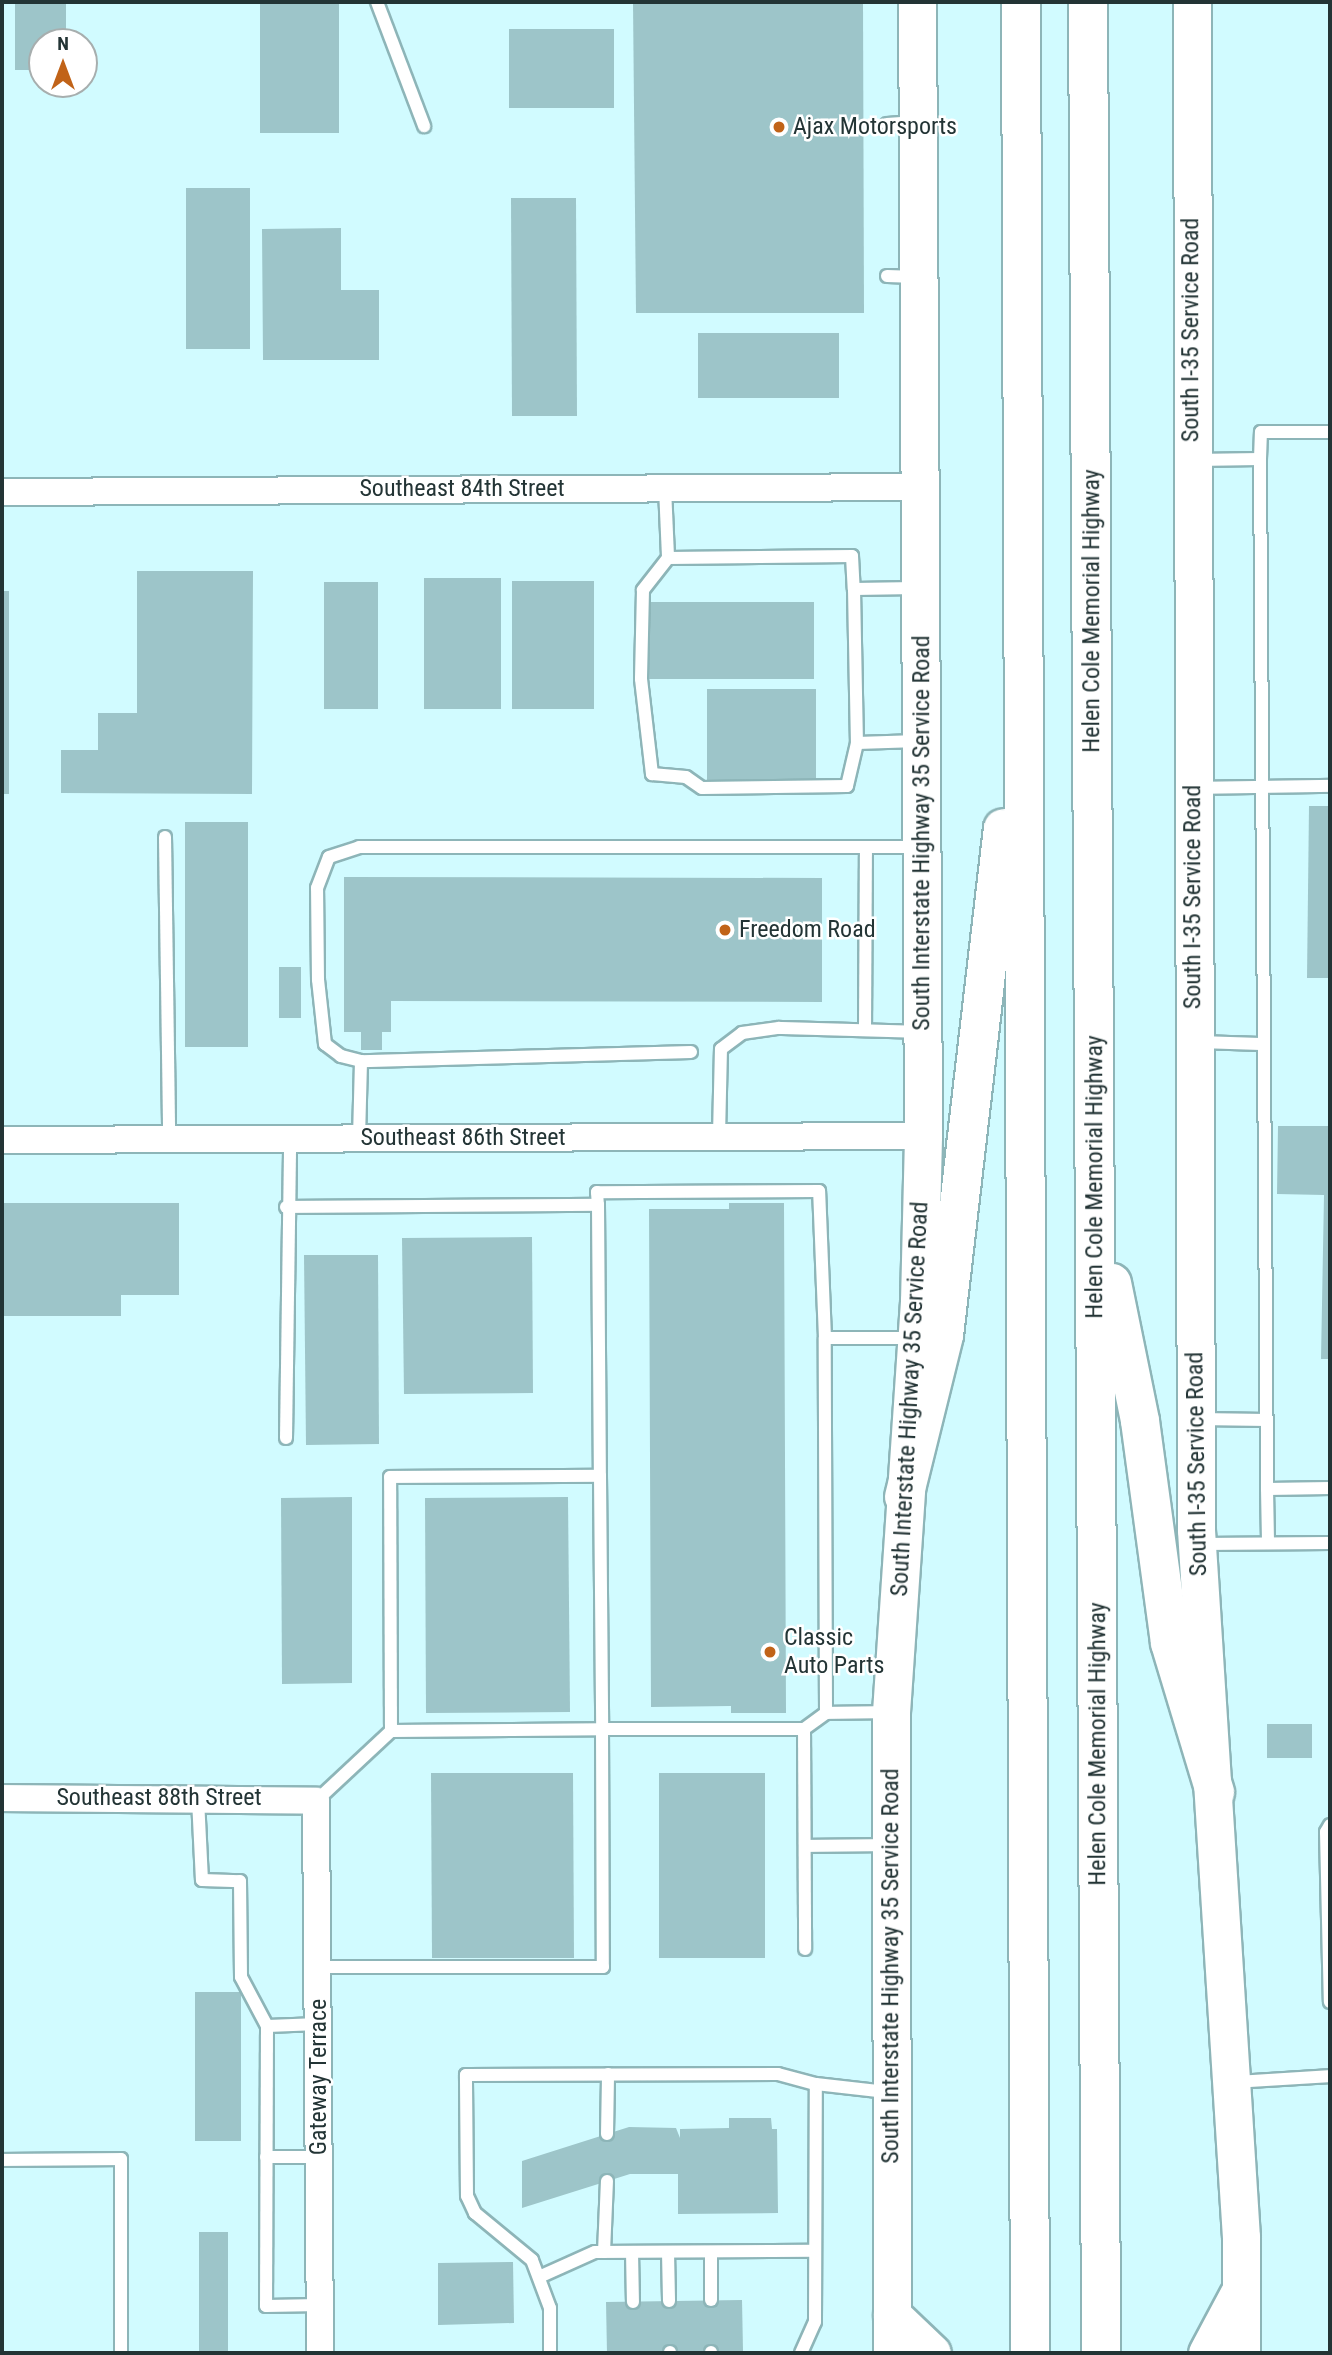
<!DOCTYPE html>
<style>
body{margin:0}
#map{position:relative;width:1332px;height:2355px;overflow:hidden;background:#d1fbff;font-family:"Roboto Condensed",sans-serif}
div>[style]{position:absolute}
.building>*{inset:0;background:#9dc5c9}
.roads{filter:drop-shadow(2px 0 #8db5b8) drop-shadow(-2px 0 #8db5b8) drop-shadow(0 2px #8db5b8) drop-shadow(0 -2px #8db5b8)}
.lane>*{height:12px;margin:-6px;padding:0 6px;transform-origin:6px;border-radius:6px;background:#fff}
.street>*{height:26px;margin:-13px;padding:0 13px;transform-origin:13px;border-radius:13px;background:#fff}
.secondary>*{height:37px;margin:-18.5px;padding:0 18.5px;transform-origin:18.5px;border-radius:18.5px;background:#fff}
.highway>*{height:38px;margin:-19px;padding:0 19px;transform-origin:19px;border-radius:19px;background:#fff}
.dots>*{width:19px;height:19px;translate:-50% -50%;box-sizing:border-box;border:4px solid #fff;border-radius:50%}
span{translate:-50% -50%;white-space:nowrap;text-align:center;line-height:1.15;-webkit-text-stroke:5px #fff;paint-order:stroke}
.poi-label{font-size:24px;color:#233435}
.left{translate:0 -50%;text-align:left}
.street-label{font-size:24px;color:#233435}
.frame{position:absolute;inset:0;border:4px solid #233435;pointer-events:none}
.north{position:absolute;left:28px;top:28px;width:70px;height:70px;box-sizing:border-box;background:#fff;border:2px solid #a7aeae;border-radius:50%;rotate:0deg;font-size:19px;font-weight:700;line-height:28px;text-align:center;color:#233435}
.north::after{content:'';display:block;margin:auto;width:24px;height:32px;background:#c16318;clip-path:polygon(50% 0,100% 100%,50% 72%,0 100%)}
</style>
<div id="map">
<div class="building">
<div style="clip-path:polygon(15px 2px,66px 2px,66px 42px,42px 42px,42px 70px,15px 70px)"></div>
<div style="clip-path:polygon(260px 2px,339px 2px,339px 133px,260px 133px)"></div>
<div style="clip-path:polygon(633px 2px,863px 2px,864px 313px,636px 313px)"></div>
<div style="clip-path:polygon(509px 29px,614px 29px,614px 108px,509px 108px)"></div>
<div style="clip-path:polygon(186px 188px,250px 188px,250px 349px,186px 349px)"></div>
<div style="clip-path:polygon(511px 198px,576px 198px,577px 416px,512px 416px)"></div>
<div style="clip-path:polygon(341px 228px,341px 290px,379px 290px,379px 360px,263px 360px,262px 229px)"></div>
<div style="clip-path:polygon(698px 333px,839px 333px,839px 398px,698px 398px)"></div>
<div style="clip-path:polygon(137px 571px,253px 571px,252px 794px,61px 793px,61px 750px,98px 750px,98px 713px,137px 713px)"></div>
<div style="clip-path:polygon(424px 578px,501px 578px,501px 709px,424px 709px)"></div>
<div style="clip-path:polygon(512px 581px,594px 581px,594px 709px,512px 709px)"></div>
<div style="clip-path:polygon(324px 582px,378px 582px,378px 709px,324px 709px)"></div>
<div style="clip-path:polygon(2px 591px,9px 591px,9px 794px,2px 794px)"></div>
<div style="clip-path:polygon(649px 602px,814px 602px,814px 679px,649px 679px)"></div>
<div style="clip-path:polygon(707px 689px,816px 689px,816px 780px,707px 780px)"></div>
<div style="clip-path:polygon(1309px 806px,1330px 806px,1330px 978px,1307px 978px)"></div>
<div style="clip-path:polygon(185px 822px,248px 822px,248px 1047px,185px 1047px)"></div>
<div style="clip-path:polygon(344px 877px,822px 878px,822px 1002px,391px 1001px,391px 1032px,382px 1032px,382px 1050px,361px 1050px,361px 1032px,344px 1032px)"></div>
<div style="clip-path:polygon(279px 967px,301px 967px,301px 1018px,279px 1018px)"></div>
<div style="clip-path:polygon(1278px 1126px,1330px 1126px,1330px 1359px,1321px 1359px,1324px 1195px,1277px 1194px)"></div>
<div style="clip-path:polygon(2px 1203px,179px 1203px,179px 1295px,121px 1295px,121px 1316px,2px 1316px)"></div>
<div style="clip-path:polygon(729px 1203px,784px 1203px,786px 1713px,731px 1713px,731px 1706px,651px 1707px,649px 1209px,729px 1209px)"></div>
<div style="clip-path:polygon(532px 1237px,533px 1393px,404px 1394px,402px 1238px)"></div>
<div style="clip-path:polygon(304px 1255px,378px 1255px,379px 1444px,306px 1445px)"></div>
<div style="clip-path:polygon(352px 1497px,352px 1683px,282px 1684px,281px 1498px)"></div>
<div style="clip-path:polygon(568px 1497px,570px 1712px,426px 1713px,425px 1498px)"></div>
<div style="clip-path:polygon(1267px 1724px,1312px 1724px,1312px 1758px,1267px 1758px)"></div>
<div style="clip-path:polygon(431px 1773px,573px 1773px,574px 1958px,432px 1958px)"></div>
<div style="clip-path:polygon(659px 1773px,765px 1773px,765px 1958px,659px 1958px)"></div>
<div style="clip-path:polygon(195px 1992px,241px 1992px,241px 2141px,195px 2141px)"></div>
<div style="clip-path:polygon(729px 2118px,771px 2118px,772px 2129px,777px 2129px,778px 2213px,678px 2214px,678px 2174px,630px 2174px,522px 2208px,522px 2161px,629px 2127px,676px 2128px,680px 2138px,680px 2129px,729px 2128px)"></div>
<div style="clip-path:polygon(199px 2232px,228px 2232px,228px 2353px,199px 2353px)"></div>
<div style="clip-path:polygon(513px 2262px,514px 2323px,438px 2325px,438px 2263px)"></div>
<div style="clip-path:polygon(742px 2300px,743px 2351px,607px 2353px,606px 2302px)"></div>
</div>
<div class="roads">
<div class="lane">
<div style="left:377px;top:2px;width:133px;rotate:69.2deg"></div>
<div style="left:887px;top:124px;width:29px;rotate:-4deg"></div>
<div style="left:887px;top:276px;width:30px;rotate:2deg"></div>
<div style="left:1260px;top:459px;width:1030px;rotate:89.61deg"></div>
<div style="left:1267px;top:1489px;width:63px;rotate:-0.9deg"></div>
<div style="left:1195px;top:460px;width:65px;rotate:-0.9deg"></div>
<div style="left:1260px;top:459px;width:27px;rotate:-88deg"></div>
<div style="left:1261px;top:432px;width:69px"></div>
<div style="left:665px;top:488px;width:70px;rotate:87.5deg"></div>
<div style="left:668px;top:558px;width:184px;rotate:-0.6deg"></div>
<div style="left:852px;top:556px;width:33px;rotate:87deg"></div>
<div style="left:854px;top:589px;width:62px;rotate:-0.9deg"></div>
<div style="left:668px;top:558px;width:41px;rotate:128deg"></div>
<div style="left:643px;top:590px;width:89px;rotate:91.3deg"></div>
<div style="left:641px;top:679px;width:96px;rotate:83.4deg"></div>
<div style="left:652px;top:774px;width:34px;rotate:5deg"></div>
<div style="left:686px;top:777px;width:19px;rotate:35deg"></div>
<div style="left:702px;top:788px;width:145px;rotate:-0.8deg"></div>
<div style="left:847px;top:786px;width:44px;rotate:-76.9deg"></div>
<div style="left:854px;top:589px;width:154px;rotate:88.9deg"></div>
<div style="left:857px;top:743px;width:61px;rotate:-1.9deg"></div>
<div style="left:1196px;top:788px;width:134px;rotate:-0.9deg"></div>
<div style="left:165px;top:837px;width:303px;rotate:89.2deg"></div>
<div style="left:865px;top:1030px;width:183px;rotate:-89.7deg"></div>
<div style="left:1198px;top:1042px;width:64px;rotate:1.8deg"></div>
<div style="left:691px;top:1052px;width:330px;rotate:178.4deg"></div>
<div style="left:361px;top:1061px;width:21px;rotate:-166deg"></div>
<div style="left:341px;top:1056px;width:20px;rotate:-143deg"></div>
<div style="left:325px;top:1044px;width:64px;rotate:-96.2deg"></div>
<div style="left:318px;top:980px;width:92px;rotate:-90.6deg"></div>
<div style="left:317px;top:888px;width:33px;rotate:-69deg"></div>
<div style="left:329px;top:857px;width:32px;rotate:-18deg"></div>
<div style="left:359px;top:847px;width:560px"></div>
<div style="left:719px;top:1136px;width:87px;rotate:-88.7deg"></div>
<div style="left:721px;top:1049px;width:26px;rotate:-37deg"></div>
<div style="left:742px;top:1033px;width:37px;rotate:-8deg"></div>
<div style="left:779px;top:1028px;width:139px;rotate:1.6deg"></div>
<div style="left:359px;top:1138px;width:77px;rotate:-88.5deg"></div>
<div style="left:286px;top:1207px;width:312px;rotate:-0.4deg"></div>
<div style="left:825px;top:1338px;width:88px"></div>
<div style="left:1199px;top:1419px;width:68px;rotate:0.8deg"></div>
<div style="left:286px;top:1438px;width:299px;rotate:-89.2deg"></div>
<div style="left:1267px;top:1489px;width:54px;rotate:88.9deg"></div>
<div style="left:1201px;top:1544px;width:129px;rotate:-0.4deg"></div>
<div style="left:826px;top:1713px;width:62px;rotate:-0.9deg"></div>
<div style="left:804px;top:1729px;width:220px;rotate:89.7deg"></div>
<div style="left:391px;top:1731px;width:254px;rotate:-90.2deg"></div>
<div style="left:390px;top:1477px;width:210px;rotate:-0.3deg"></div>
<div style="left:198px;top:1799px;width:81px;rotate:87.2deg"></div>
<div style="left:202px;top:1880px;width:38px;rotate:2deg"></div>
<div style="left:240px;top:1881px;width:96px;rotate:89.4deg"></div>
<div style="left:241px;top:1977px;width:55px;rotate:62deg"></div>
<div style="left:316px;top:1801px;width:103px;rotate:-43deg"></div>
<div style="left:391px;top:1731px;width:211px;rotate:-0.5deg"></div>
<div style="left:602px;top:1729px;width:202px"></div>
<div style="left:804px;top:1729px;width:27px;rotate:-36deg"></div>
<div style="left:826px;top:1713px;width:375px;rotate:-90.2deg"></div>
<div style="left:825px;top:1338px;width:147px;rotate:-92.3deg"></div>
<div style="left:819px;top:1191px;width:222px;rotate:179.7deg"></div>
<div style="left:597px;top:1192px;width:13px;rotate:86deg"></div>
<div style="left:598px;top:1205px;width:271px;rotate:89.6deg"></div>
<div style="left:600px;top:1476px;width:253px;rotate:89.5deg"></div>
<div style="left:602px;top:1729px;width:238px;rotate:89.8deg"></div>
<div style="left:603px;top:1967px;width:285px;rotate:180deg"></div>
<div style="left:1330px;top:1825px;width:8px;rotate:120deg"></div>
<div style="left:1326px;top:1832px;width:170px;rotate:88.7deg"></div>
<div style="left:805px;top:1846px;width:83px;rotate:-0.7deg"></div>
<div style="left:319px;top:2024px;width:52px;rotate:177.8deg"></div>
<div style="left:267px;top:2026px;width:280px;rotate:90.2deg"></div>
<div style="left:266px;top:2306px;width:54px;rotate:-1.1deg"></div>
<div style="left:1235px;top:2082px;width:95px;rotate:-3.6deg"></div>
<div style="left:607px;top:2134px;width:60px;rotate:-89deg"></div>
<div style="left:266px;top:2157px;width:54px"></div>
<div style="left:2px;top:2160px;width:119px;rotate:-0.5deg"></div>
<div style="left:121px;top:2159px;width:194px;rotate:90deg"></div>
<div style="left:604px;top:2252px;width:71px;rotate:-87.6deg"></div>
<div style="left:632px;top:2252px;width:50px;rotate:88.9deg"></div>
<div style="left:668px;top:2252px;width:49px;rotate:88.8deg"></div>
<div style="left:711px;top:2252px;width:48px;rotate:90deg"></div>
<div style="left:539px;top:2277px;width:61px;rotate:-24.1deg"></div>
<div style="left:595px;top:2252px;width:220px;rotate:-0.3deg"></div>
<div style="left:670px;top:2352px;width:1px;rotate:90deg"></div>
<div style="left:711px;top:2352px;width:1px;rotate:90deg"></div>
<div style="left:550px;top:2353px;width:45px;rotate:-90deg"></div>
<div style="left:550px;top:2308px;width:51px;rotate:-110.6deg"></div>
<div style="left:532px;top:2260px;width:74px;rotate:-140.5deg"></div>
<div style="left:475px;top:2213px;width:19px;rotate:-115deg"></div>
<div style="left:467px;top:2196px;width:121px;rotate:-90.5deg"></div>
<div style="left:466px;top:2075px;width:312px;rotate:-0.2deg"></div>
<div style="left:778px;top:2074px;width:39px;rotate:15deg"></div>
<div style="left:816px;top:2084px;width:71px;rotate:6.4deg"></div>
<div style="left:801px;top:2353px;width:34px;rotate:-66deg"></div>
<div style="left:815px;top:2322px;width:238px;rotate:-89.8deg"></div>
</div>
<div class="street">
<div style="left:2px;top:492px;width:920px;rotate:-0.31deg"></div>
<div style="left:2px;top:1140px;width:921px;rotate:-0.25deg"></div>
<div style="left:2px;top:1798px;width:314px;rotate:0.5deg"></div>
<div style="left:316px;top:1801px;width:552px;rotate:89.58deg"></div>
</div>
<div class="secondary">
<div style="left:1192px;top:2px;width:1528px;rotate:89.85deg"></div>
<div style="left:1196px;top:1530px;width:708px;rotate:86.36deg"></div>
<div style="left:1241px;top:2237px;width:116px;rotate:90deg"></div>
<div style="left:892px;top:2315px;width:55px;rotate:43.5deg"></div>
<div style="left:892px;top:2353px;width:641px;rotate:-90.09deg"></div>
<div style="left:891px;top:1712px;width:412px;rotate:-86.1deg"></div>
<div style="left:919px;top:1301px;width:165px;rotate:-88.6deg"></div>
<div style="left:923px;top:1136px;width:1134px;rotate:-90.3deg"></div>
<div style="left:1207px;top:2353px;width:66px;rotate:-61.9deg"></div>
</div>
<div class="highway">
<div style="left:1021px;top:2px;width:2351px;rotate:89.78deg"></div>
<div style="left:1088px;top:2px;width:2351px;rotate:89.68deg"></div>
<div style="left:1112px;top:1283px;width:141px;rotate:78.5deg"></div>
<div style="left:1140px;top:1421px;width:224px;rotate:82.3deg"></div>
<div style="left:1170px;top:1643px;width:156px;rotate:73.2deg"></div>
<div style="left:904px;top:1497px;width:167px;rotate:-76.1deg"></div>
<div style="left:944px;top:1335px;width:510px;rotate:-83.36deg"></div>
</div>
</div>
<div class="dots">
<div style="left:779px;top:127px;background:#c16318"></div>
<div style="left:725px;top:930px;background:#c16318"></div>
<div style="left:770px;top:1652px;background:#c16318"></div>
</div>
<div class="poi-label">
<span class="left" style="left:793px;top:127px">Ajax Motorsports</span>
<span class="left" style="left:739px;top:930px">Freedom Road</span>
<span class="left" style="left:784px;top:1652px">Classic<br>Auto Parts</span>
</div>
<div class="street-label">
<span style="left:1191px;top:330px;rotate:-90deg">South I-35 Service Road</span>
<span style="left:462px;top:489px">Southeast 84th Street</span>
<span style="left:1092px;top:611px;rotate:-90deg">Helen Cole Memorial Highway</span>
<span style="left:922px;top:833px;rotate:-90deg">South Interstate Highway 35 Service Road</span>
<span style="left:1193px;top:897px;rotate:-90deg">South I-35 Service Road</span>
<span style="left:463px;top:1138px">Southeast 86th Street</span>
<span style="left:1095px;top:1177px;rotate:-90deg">Helen Cole Memorial Highway</span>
<span style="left:910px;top:1399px;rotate:-87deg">South Interstate Highway 35 Service Road</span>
<span style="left:1197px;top:1464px;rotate:-91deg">South I-35 Service Road</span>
<span style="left:1098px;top:1744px;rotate:-90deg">Helen Cole Memorial Highway</span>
<span style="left:159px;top:1798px">Southeast 88th Street</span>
<span style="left:891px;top:1966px;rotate:-90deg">South Interstate Highway 35 Service Road</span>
<span style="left:319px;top:2077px;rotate:-90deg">Gateway Terrace</span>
</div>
<div class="frame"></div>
<div class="north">N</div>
</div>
